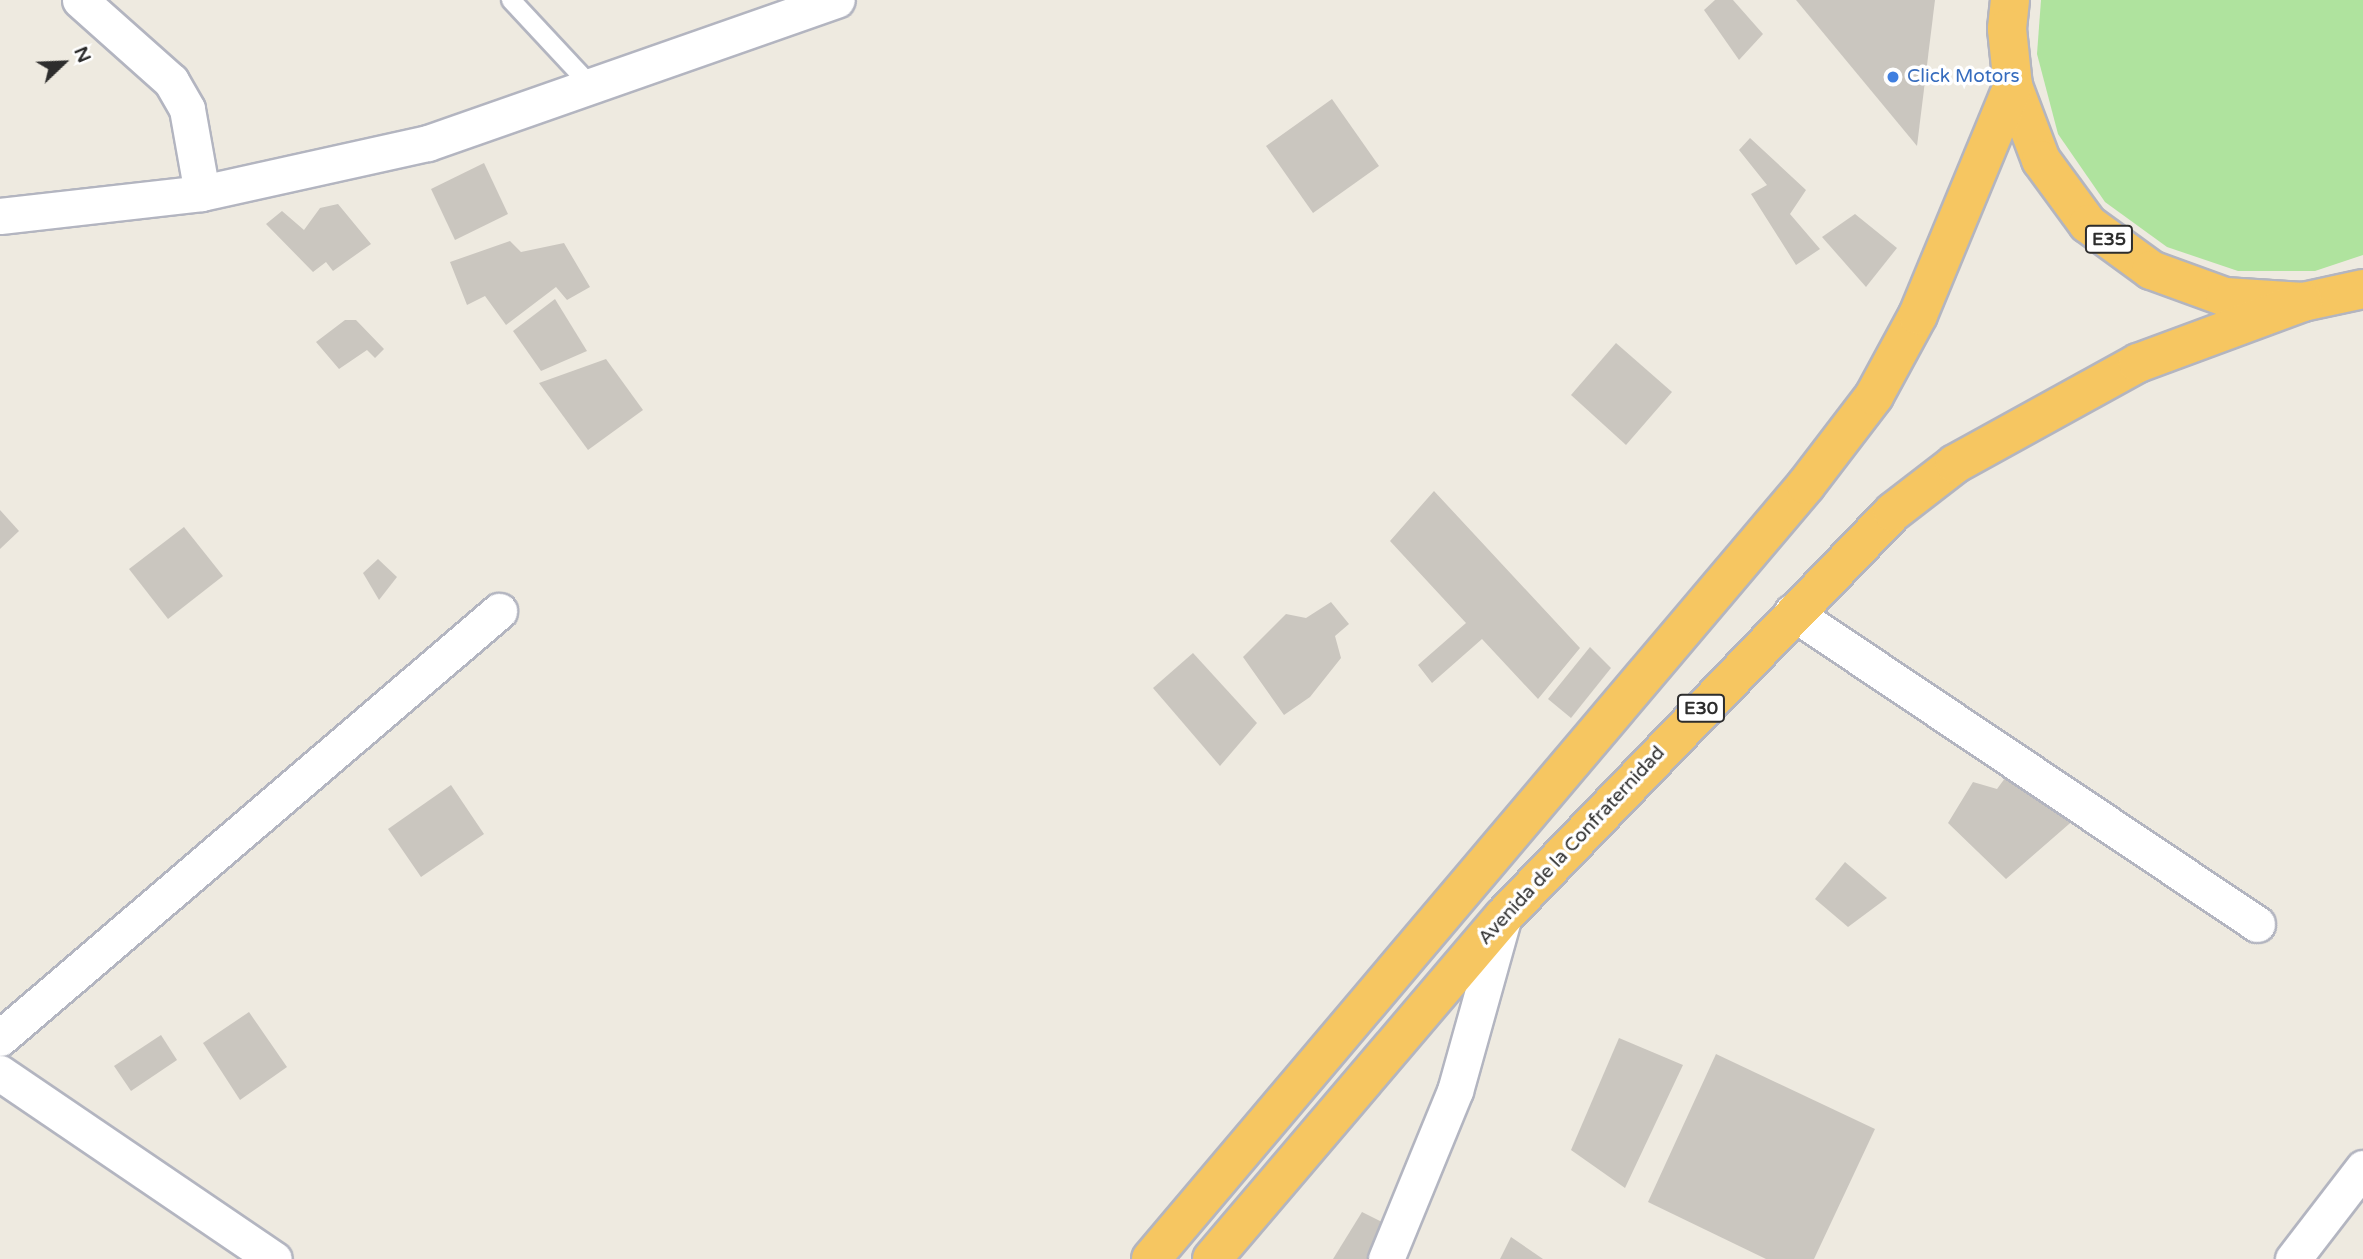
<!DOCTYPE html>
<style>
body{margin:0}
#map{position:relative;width:2363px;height:1259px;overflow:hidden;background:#eeeae0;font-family:"Varela Round",sans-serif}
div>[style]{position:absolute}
.green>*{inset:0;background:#afe39e}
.building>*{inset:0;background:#cac6bf}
.roads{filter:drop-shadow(2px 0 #b3b5c0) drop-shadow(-2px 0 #b3b5c0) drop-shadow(0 2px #b3b5c0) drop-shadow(0 -2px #b3b5c0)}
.service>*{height:18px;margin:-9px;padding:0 9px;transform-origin:9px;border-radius:9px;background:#fff}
.minor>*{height:35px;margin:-17.5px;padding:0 17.5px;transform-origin:17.5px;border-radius:17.5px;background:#fff}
.trunk>*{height:38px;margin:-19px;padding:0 19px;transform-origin:19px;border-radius:19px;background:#f6c661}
.dots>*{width:19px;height:19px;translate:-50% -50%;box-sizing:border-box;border:4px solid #fff;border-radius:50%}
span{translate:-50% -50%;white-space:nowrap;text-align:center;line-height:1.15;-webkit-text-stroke:7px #fff;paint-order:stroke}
.shield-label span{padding:2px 5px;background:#fff;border:2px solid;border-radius:5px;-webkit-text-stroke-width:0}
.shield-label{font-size:18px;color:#2d2d2d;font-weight:700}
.shop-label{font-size:19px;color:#366cbe}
.left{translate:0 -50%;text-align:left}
.street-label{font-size:19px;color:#2d2d2d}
.north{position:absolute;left:28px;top:28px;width:70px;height:70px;-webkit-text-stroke:5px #fff;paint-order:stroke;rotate:67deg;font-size:19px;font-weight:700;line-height:28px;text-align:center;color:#2d2d2d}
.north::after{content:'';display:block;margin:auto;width:24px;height:32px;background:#2d2d2d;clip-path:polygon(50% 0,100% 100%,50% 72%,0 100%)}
</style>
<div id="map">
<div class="green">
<div style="clip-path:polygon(2041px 0,2363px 0,2363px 255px,2315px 271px,2238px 271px,2167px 247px,2105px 202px,2058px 134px,2037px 54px)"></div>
</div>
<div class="building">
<div style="clip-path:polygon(1715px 0,1733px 0,1763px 34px,1739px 60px,1704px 10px)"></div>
<div style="clip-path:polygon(1796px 0,1935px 0,1917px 146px)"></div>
<div style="clip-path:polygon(1332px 99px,1379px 166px,1313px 213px,1266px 146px)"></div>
<div style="clip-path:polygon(1750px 138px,1806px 190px,1790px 214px,1820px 249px,1796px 265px,1751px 194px,1767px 185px,1739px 150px)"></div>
<div style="clip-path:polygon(484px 163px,508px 214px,455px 240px,431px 189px)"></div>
<div style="clip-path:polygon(338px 204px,371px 244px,333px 271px,326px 262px,313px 272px,266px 224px,282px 211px,304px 230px,320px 208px)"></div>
<div style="clip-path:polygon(1855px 214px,1897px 248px,1866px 287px,1822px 237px)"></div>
<div style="clip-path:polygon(510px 241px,521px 252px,564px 243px,590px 287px,567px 300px,556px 287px,506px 325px,485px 296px,467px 305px,450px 262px)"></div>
<div style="clip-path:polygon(555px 299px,587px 351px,541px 371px,513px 331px)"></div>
<div style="clip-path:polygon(345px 320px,356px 320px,384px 349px,375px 358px,367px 350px,339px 369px,316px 342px)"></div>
<div style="clip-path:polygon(1616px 343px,1672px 392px,1626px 445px,1571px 395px)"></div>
<div style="clip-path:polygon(606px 359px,643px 410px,588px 450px,539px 383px)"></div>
<div style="clip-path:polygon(1434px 491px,1580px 648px,1538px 699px,1482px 639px,1432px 683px,1418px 665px,1466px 623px,1390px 541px)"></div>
<div style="clip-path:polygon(0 510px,19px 531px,0 549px)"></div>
<div style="clip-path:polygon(184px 527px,223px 576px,168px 619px,129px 569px)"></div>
<div style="clip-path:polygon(378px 559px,397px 577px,379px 600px,363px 573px)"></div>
<div style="clip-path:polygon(1331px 602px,1349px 624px,1335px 636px,1341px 658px,1310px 697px,1284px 715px,1243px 657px,1286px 614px,1306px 618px)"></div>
<div style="clip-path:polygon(1590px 647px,1611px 668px,1571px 718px,1548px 699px)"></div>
<div style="clip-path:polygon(1193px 653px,1257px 723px,1220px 766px,1153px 688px)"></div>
<div style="clip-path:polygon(2014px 766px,2084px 811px,2006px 879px,1948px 823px,1973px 782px,1997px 789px)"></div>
<div style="clip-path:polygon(451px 785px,484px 834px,421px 877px,388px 829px)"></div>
<div style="clip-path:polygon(1845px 862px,1887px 898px,1848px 927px,1815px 899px)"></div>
<div style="clip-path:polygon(249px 1012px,287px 1067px,240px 1100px,203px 1043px)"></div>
<div style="clip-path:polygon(161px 1035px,177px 1060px,131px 1091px,114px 1066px)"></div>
<div style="clip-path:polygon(1619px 1038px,1683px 1065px,1625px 1188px,1571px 1150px)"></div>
<div style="clip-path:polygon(1716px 1054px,1875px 1129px,1814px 1259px,1766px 1259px,1648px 1202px)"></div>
<div style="clip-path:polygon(1362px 1212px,1392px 1227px,1374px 1259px,1333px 1259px)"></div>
<div style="clip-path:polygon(1511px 1237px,1543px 1259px,1500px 1259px)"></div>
</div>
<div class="roads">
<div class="service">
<div style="left:511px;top:0;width:122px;rotate:47deg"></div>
</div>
<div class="minor">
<div style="left:80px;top:0;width:122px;rotate:41.7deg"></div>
<div style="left:171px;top:81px;width:32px;rotate:60deg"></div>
<div style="left:187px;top:109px;width:85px;rotate:79.9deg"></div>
<div style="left:0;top:216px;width:203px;rotate:-6.5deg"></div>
<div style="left:202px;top:193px;width:231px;rotate:-12.5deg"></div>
<div style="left:428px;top:143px;width:433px;rotate:-19.3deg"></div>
<div style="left:1792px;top:612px;width:560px;rotate:33.86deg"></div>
<div style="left:0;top:1038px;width:657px;rotate:-40.55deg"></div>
<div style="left:0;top:1073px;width:331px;rotate:34.2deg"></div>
<div style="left:1386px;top:1259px;width:182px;rotate:-67.7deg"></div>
<div style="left:1455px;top:1091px;width:182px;rotate:-74.4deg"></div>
<div style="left:2293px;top:1259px;width:115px;rotate:-52.4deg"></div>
</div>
<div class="trunk">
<div style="left:2010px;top:0;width:29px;rotate:96deg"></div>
<div style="left:2007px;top:29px;width:57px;rotate:84deg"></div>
<div style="left:2013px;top:86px;width:79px;rotate:69.3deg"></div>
<div style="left:2041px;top:160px;width:79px;rotate:53.7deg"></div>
<div style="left:2088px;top:224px;width:78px;rotate:36.1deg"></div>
<div style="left:2151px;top:270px;width:79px;rotate:20deg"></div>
<div style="left:2225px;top:297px;width:78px;rotate:3.7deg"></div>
<div style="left:2303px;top:302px;width:61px;rotate:-12.2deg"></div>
<div style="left:1151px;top:1259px;width:1014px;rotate:-49.76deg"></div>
<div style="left:1806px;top:485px;width:112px;rotate:-52.6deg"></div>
<div style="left:1874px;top:396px;width:92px;rotate:-61.5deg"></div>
<div style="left:1918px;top:315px;width:248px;rotate:-67.5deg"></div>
<div style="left:1212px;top:1259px;width:450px;rotate:-49.6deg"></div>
<div style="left:1504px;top:916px;width:561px;rotate:-46.08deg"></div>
<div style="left:1893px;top:512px;width:78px;rotate:-37.7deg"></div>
<div style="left:1955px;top:464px;width:209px;rotate:-28.9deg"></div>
<div style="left:2138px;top:363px;width:176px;rotate:-20.3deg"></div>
</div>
</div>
<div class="dots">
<div style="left:1893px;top:77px;background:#3f7fe0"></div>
</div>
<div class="shield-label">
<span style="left:2109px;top:239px">E35</span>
<span style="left:1701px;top:708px">E30</span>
</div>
<div class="shop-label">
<span class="left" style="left:1907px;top:77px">Click Motors</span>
</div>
<div class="street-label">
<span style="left:1572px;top:846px;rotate:-47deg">Avenida de la Confraternidad</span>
</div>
<div class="north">N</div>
</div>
